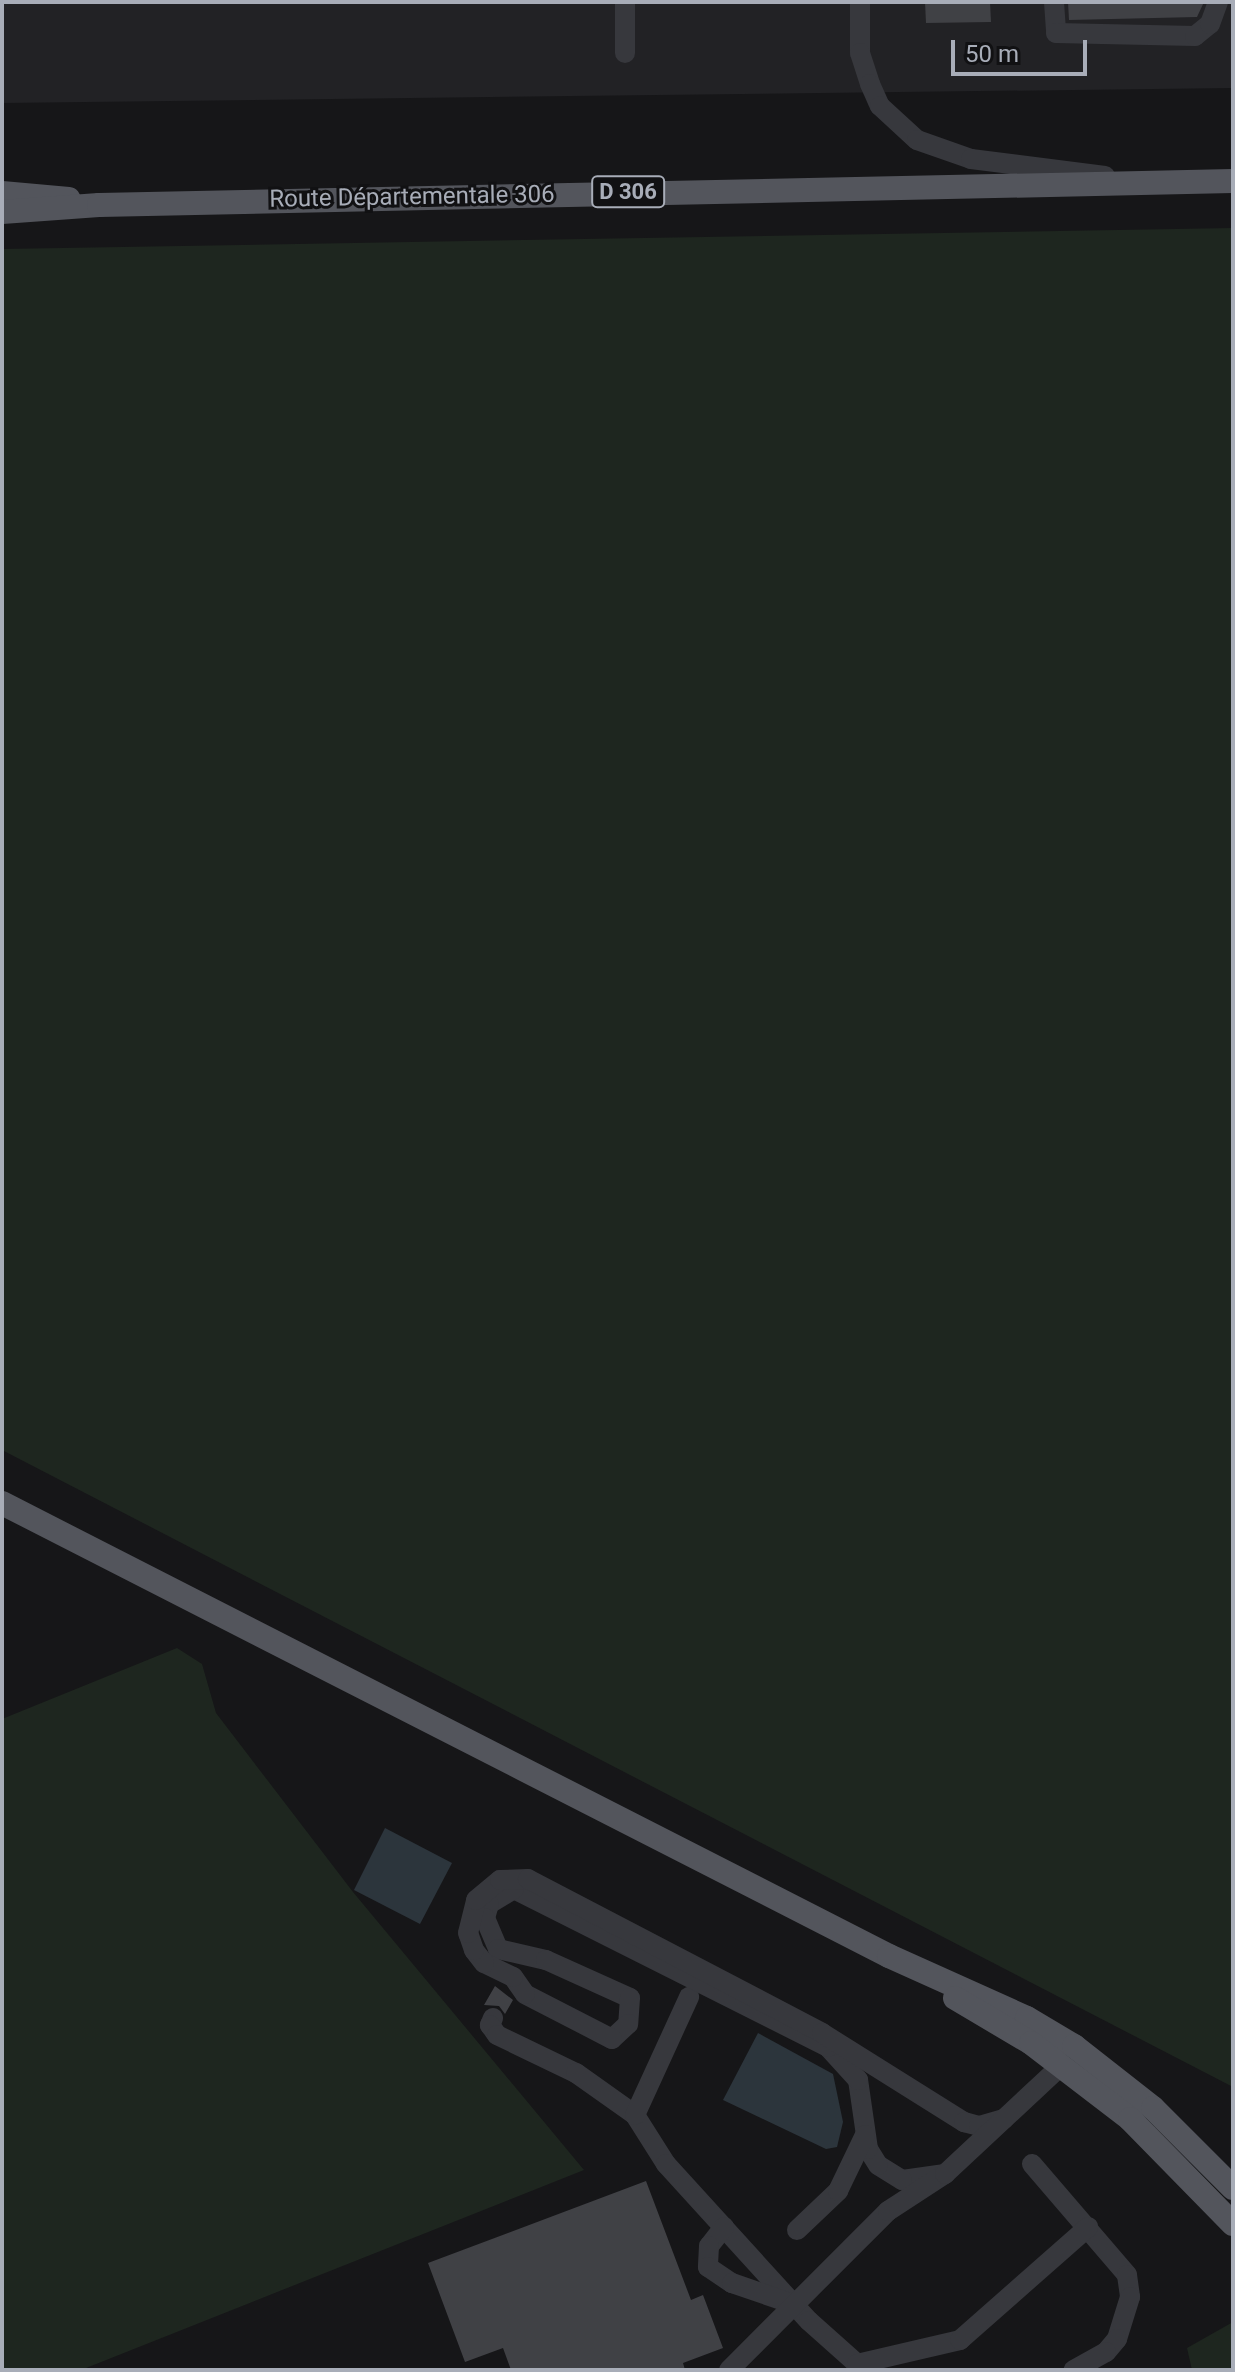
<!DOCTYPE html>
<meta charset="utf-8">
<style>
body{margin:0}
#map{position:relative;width:1235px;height:2372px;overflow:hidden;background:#161618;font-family:Roboto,sans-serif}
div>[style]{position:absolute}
.built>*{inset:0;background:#222225}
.green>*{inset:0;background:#1e261f}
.water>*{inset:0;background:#2c353c}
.building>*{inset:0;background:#404145}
.minor>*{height:20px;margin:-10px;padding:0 10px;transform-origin:10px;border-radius:10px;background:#37383d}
.major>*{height:24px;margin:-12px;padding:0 12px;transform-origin:12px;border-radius:12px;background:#53555c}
span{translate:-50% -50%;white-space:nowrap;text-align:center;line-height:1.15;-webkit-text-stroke:6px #111113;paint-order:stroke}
.shield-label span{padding:2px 6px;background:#111113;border:2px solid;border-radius:6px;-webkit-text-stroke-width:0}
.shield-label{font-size:22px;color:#a8adb8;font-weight:700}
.street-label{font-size:24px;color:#a8adb8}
.frame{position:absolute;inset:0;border:4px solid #a8adb8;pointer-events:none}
.scale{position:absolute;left:951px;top:40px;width:136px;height:36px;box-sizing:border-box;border:4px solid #a8adb8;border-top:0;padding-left:10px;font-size:24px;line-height:28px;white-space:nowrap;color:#a8adb8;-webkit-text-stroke:6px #111113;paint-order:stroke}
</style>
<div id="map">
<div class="built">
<div style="clip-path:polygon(2px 2px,1233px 2px,1233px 88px,2px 103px)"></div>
</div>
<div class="green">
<div style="clip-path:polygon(1233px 228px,1233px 2087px,2px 1450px,2px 249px)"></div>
<div style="clip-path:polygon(177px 1648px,202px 1664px,216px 1713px,353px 1892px,584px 2170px,81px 2370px,2px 2370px,2px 1719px)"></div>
<div style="clip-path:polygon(1233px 2322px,1233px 2370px,1192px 2370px,1187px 2348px)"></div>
</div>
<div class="water">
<div style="clip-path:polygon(385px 1828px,452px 1863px,420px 1924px,354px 1890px)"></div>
<div style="clip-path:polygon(758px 2033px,833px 2074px,843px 2122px,837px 2147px,826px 2149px,723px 2100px)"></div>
</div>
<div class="building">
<div style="clip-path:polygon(925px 2px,990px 2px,991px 22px,926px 23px)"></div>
<div style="clip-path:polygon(1068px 2px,1204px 2px,1197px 17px,1069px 20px)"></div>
<div style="clip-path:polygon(495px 1986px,513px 2000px,505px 2014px,499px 2006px,484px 2005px)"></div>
<div style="clip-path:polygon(646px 2181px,691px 2300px,703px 2295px,723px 2348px,683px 2363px,685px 2370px,511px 2370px,503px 2348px,465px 2362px,428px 2263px)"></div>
</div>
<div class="minor">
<div style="left:860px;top:2px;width:51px;rotate:90deg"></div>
<div style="left:860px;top:53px;width:33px;rotate:72deg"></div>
<div style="left:870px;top:84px;width:24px;rotate:66deg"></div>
<div style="left:880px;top:106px;width:50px;rotate:42.6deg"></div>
<div style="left:917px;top:140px;width:57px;rotate:19.4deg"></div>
<div style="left:971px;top:159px;width:135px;rotate:7.2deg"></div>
<div style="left:1054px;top:2px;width:31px;rotate:86deg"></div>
<div style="left:1056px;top:33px;width:139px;rotate:1.2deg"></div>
<div style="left:1195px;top:36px;width:19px;rotate:-39deg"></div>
<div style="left:1210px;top:24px;width:23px;rotate:-70deg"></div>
<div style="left:625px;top:53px;width:51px;rotate:-90deg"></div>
<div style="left:493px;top:2018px;width:8px;rotate:113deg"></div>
<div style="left:490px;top:2025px;width:12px;rotate:55deg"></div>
<div style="left:497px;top:2035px;width:88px;rotate:25.7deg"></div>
<div style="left:576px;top:2073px;width:72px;rotate:35.4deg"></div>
<div style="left:635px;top:2115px;width:58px;rotate:57.7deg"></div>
<div style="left:666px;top:2164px;width:212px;rotate:47.7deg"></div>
<div style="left:809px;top:2321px;width:74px;rotate:41.7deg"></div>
<div style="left:635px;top:2115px;width:130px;rotate:-65.4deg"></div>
<div style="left:1032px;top:2164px;width:146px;rotate:49.4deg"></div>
<div style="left:1127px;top:2275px;width:22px;rotate:82deg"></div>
<div style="left:1130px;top:2297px;width:44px;rotate:107.2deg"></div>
<div style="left:1117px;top:2339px;width:17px;rotate:130deg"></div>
<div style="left:1106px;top:2352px;width:37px;rotate:151deg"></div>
<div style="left:945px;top:2174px;width:43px;rotate:172.1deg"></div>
<div style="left:902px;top:2180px;width:28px;rotate:-148deg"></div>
<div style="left:878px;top:2165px;width:19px;rotate:-122deg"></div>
<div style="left:868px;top:2149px;width:70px;rotate:-98.2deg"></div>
<div style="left:858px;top:2080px;width:45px;rotate:-132.3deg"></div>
<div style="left:828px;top:2047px;width:352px;rotate:-153.3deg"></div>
<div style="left:514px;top:1889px;width:29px;rotate:149deg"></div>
<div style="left:489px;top:1904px;width:15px;rotate:106deg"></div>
<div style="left:485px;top:1918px;width:34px;rotate:67deg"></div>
<div style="left:498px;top:1949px;width:49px;rotate:12.9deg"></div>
<div style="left:546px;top:1960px;width:92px;rotate:24.3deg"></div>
<div style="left:630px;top:1998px;width:26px;rotate:94deg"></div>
<div style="left:628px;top:2024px;width:22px;rotate:137deg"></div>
<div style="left:612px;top:2039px;width:98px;rotate:-152.7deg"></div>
<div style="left:525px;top:1994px;width:21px;rotate:-125deg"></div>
<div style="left:513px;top:1977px;width:32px;rotate:-154deg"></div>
<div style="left:484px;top:1963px;width:16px;rotate:-128deg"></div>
<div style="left:474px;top:1950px;width:18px;rotate:-109deg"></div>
<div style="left:468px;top:1933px;width:34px;rotate:-76deg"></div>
<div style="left:476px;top:1900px;width:31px;rotate:-40deg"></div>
<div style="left:500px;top:1880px;width:28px;rotate:-2deg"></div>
<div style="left:528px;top:1879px;width:332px;rotate:27.6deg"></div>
<div style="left:822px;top:2033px;width:168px;rotate:32.1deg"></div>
<div style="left:964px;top:2122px;width:16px;rotate:15deg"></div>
<div style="left:979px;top:2126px;width:26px;rotate:-16deg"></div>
<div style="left:724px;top:2227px;width:24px;rotate:128deg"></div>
<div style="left:709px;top:2246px;width:21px;rotate:93deg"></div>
<div style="left:708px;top:2267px;width:29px;rotate:34deg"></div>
<div style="left:732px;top:2283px;width:61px;rotate:19deg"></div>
<div style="left:797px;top:2230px;width:57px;rotate:-43.6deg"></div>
<div style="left:838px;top:2191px;width:62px;rotate:-64.3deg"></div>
<div style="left:857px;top:2364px;width:106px;rotate:-13.1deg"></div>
<div style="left:960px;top:2340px;width:171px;rotate:-41.4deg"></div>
<div style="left:729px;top:2370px;width:225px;rotate:-45deg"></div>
<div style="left:888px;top:2211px;width:68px;rotate:-33deg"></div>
<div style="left:945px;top:2174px;width:158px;rotate:-43deg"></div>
</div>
<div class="major">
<div style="left:2px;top:193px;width:67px;rotate:5.1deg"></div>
<div style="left:2px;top:212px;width:97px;rotate:-4.1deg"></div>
<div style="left:99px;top:205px;width:1134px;rotate:-1.21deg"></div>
<div style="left:2px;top:1503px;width:996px;rotate:27.05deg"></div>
<div style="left:889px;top:1956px;width:151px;rotate:24.2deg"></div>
<div style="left:1027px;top:2018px;width:55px;rotate:30.8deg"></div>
<div style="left:1074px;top:2046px;width:100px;rotate:38.1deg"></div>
<div style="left:1153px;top:2108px;width:113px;rotate:45deg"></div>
<div style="left:955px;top:1998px;width:88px;rotate:30.6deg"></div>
<div style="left:1031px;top:2043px;width:125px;rotate:37.5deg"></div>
<div style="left:1130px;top:2119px;width:147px;rotate:45.6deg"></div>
</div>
<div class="shield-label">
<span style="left:628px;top:192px">D 306</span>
</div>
<div class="street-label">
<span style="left:412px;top:197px;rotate:-1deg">Route Départementale 306</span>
</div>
<div class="frame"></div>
<div class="scale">50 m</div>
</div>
